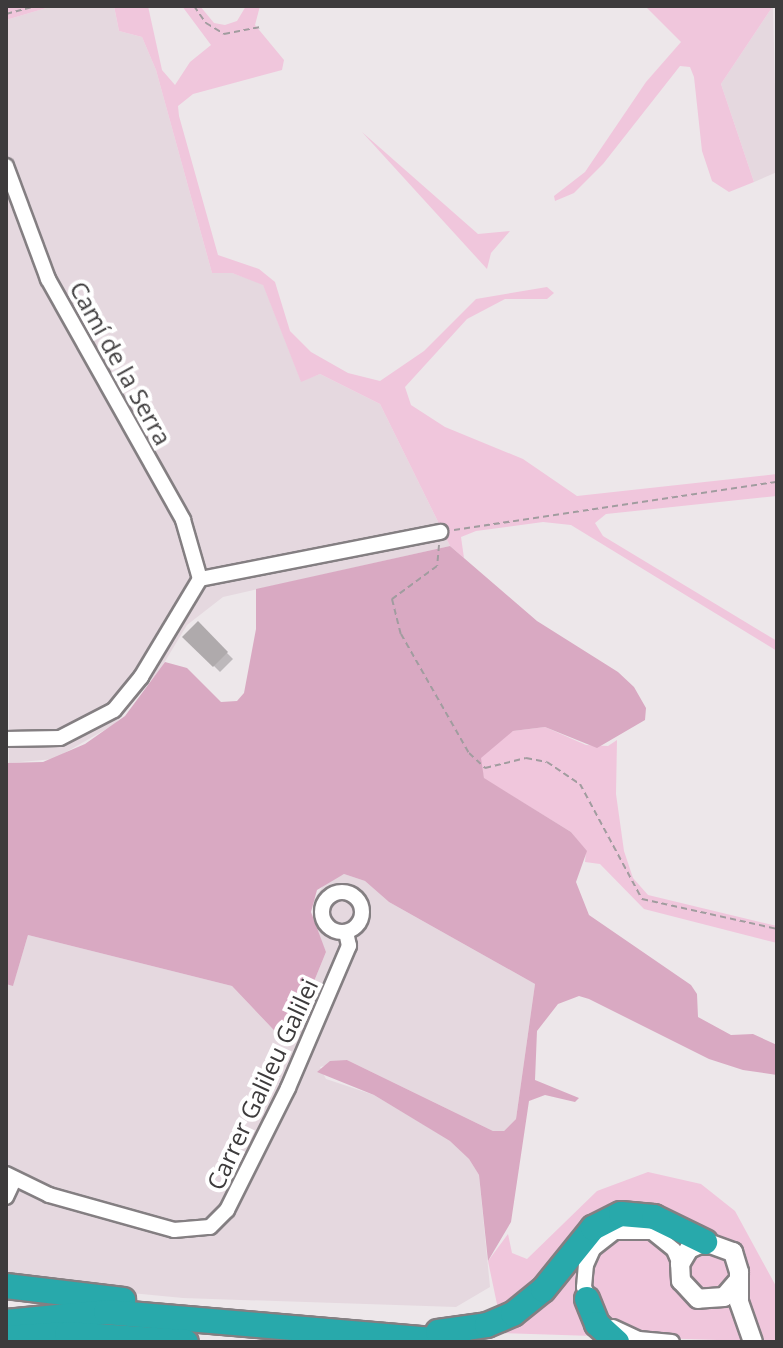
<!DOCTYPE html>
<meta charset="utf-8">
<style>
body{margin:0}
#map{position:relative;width:783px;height:1348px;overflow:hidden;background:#ede7ea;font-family:"Open Sans",sans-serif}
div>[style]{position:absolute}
.built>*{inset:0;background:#e5d8df}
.green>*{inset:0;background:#f0c6dc}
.forest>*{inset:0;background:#d9a9c2}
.shadow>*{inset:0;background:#0003}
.building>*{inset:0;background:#afaaac}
.path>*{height:2px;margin-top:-1px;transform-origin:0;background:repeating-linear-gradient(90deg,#a19c9f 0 6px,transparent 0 10px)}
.roads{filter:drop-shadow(2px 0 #847f82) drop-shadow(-2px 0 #847f82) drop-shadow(0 2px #847f82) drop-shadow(0 -2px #847f82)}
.street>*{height:14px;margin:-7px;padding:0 7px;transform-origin:7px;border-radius:7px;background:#fff}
.street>.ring{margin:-7px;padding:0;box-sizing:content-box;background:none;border:14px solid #fff;border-radius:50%}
.secondary>*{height:18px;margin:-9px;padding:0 9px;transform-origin:9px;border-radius:9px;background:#fff}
.highway>*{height:24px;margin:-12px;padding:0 12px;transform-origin:12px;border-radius:12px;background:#28a9ab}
span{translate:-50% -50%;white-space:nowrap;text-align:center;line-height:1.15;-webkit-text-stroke:8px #fff;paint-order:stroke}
.street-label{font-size:24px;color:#3d3b3c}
.frame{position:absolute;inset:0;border:8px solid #3d3b3c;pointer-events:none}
</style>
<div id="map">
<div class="built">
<div style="clip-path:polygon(53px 6px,114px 6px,119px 31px,142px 37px,156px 70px,212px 273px,232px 273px,263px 284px,301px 381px,320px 374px,380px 404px,450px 546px,223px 597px,187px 625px,161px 668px,115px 724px,54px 759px,9px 763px,6px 20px)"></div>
<div style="clip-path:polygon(773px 6px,777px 172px,754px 182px,721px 84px)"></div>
<div style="clip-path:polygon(344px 874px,365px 881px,389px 902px,535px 984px,516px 1119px,504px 1131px,493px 1131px,347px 1060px,320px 1067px,326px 1079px,374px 1095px,451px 1141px,469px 1159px,479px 1175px,490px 1287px,456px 1307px,183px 1298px,17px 1282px,6px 1291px,6px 984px,13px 985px,28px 935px,232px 986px,288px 1045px,326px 952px,312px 922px,313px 901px,325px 883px)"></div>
</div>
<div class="green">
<div style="clip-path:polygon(6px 6px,53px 6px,6px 20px)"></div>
<div style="clip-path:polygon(114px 6px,148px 6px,162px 70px,175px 85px,190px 62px,211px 45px,182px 6px,200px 6px,214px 23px,225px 25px,237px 21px,246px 6px,260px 6px,255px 25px,284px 60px,282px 70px,193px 94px,178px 106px,179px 116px,218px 255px,259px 269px,275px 282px,290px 331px,311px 352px,348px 373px,380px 381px,424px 351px,476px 299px,547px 287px,554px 293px,547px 299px,505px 299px,467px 319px,405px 387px,411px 405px,445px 427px,523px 459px,577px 496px,777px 474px,777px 496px,606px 514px,595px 523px,603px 536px,777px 641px,777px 651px,571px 525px,543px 522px,476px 531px,461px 537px,464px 558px,450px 546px,380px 404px,320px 374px,301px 382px,263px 285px,232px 273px,212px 273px,156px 70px,142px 37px,119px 31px)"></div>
<div style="clip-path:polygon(645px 6px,773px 6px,721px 84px,754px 182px,729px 192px,712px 181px,702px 151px,694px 77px,690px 67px,680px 66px,603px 164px,574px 193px,555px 201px,554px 196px,585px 172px,646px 82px,681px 42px)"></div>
<div style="clip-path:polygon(362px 132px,478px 234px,510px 231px,491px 253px,487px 269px)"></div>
<div style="clip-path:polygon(545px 727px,586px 745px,608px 746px,617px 740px,616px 794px,624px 851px,633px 878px,648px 895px,777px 926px,777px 943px,644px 909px,600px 864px,585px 862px,586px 851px,571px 832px,484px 779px,480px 758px,494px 742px,513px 731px)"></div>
<div style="clip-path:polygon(648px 1172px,701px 1184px,735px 1211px,777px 1288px,777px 1342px,503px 1333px,488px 1261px,508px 1234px,512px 1253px,527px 1259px,597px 1191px)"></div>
</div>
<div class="forest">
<div style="clip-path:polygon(450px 546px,537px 621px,618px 672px,634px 687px,646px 708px,645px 720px,597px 748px,545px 727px,513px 731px,481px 758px,484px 778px,571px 832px,587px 851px,576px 882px,589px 915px,691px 985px,697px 994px,698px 1017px,731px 1035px,753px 1034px,777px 1045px,777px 1075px,743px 1070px,709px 1059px,589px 999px,579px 996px,558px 1004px,537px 1031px,535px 1080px,579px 1098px,575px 1102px,545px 1095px,529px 1101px,511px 1222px,488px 1261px,479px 1175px,469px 1159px,450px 1141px,374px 1095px,317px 1072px,330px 1061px,347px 1060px,493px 1131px,504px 1131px,516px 1119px,535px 984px,389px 902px,365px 881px,344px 874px,317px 890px,311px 912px,326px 952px,288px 1045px,232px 986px,28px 935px,13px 986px,6px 984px,6px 763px,43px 762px,85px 744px,125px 716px,165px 662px,187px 668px,221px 702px,237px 701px,244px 693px,256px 629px,256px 589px)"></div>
</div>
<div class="shadow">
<div style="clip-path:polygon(198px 624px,233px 659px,220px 672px,185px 637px)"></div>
</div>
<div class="building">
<div style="clip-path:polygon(198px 621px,228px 652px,213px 667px,182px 637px)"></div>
</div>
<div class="path">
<div style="left:194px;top:6px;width:21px;rotate:55deg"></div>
<div style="left:206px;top:23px;width:21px;rotate:31deg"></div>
<div style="left:224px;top:34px;width:37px;rotate:-11deg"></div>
<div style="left:6px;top:14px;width:30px;rotate:-15deg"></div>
<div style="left:454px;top:530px;width:327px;rotate:-8.5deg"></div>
<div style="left:439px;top:545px;width:21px;rotate:95deg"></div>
<div style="left:437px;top:566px;width:56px;rotate:143.7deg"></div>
<div style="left:392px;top:599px;width:36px;rotate:76deg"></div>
<div style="left:401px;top:634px;width:137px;rotate:60.3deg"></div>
<div style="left:469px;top:753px;width:22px;rotate:43deg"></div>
<div style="left:485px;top:768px;width:42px;rotate:-13.7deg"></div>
<div style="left:526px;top:758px;width:21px;rotate:11deg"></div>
<div style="left:547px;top:762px;width:40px;rotate:34deg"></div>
<div style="left:580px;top:784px;width:131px;rotate:61.7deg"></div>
<div style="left:642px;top:899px;width:138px;rotate:12.5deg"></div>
</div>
<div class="roads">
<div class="street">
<div style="left:6px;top:166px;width:121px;rotate:69.6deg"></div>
<div style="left:48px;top:279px;width:276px;rotate:60.7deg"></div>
<div style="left:183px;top:520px;width:61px;rotate:73.9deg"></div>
<div style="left:200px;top:579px;width:245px;rotate:-11.1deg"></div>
<div style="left:6px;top:739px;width:54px;rotate:-1.1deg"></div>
<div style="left:60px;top:738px;width:61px;rotate:-27.4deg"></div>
<div style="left:114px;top:710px;width:43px;rotate:-50.7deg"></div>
<div style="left:141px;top:677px;width:114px;rotate:-59deg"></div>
<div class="ring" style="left:322px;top:892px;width:26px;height:26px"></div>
<div style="left:6px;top:1174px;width:48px;rotate:26deg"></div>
<div style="left:49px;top:1195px;width:130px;rotate:15.6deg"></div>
<div style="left:174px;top:1230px;width:36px;rotate:-5deg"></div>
<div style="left:210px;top:1227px;width:24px;rotate:-45deg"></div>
<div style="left:227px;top:1210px;width:136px;rotate:-63.4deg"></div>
<div style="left:288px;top:1088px;width:155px;rotate:-66.8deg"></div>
<div style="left:349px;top:946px;width:14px;rotate:-102deg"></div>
<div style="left:6px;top:1197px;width:19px;rotate:-65deg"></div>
<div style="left:591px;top:1303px;width:17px;rotate:-114deg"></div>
<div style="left:584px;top:1287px;width:22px;rotate:-85deg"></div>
<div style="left:586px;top:1265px;width:17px;rotate:-66deg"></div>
<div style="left:593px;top:1249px;width:28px;rotate:-38deg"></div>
<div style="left:615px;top:1232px;width:37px"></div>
<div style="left:652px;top:1232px;width:28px;rotate:39deg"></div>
<div style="left:674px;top:1250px;width:15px;rotate:67deg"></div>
<div style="left:613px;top:1327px;width:29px;rotate:25deg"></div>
<div style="left:639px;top:1339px;width:33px;rotate:5deg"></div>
</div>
<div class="secondary">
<div style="left:737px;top:1282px;width:20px;rotate:131deg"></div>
<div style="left:724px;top:1297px;width:26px;rotate:176deg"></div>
<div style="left:698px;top:1299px;width:25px;rotate:-133deg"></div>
<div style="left:681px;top:1281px;width:17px;rotate:-93deg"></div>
<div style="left:680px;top:1264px;width:17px;rotate:-59deg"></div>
<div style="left:689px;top:1249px;width:17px;rotate:-24deg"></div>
<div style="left:705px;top:1242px;width:30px;rotate:20deg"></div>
<div style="left:733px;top:1252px;width:21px;rotate:73deg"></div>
<div style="left:739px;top:1272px;width:30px;rotate:90deg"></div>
<div style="left:739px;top:1302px;width:42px;rotate:70.7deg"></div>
</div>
<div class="highway">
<div style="left:6px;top:1286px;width:118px;rotate:6.8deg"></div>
<div style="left:587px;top:1299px;width:27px;rotate:68deg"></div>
<div style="left:597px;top:1324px;width:27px;rotate:42deg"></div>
<div style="left:6px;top:1322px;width:100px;rotate:-5.7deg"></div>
<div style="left:106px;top:1312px;width:354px;rotate:4.9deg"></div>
<div style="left:438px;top:1332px;width:49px;rotate:-8.1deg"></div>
<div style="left:487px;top:1325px;width:28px;rotate:-23deg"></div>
<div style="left:513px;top:1314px;width:38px;rotate:-39deg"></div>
<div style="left:543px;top:1290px;width:80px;rotate:-51.1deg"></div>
<div style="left:593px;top:1228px;width:31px;rotate:-27deg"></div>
<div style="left:621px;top:1214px;width:33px;rotate:5deg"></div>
<div style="left:654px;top:1217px;width:57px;rotate:26.1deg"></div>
<div style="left:6px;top:1338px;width:61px;rotate:-3.8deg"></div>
<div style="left:67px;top:1334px;width:119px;rotate:3.8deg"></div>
</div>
</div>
<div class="street-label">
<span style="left:121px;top:363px;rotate:61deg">Camí de la Serra</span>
<span style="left:262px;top:1084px;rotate:-65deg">Carrer Galileu Galilei</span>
</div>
<div class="frame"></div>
</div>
